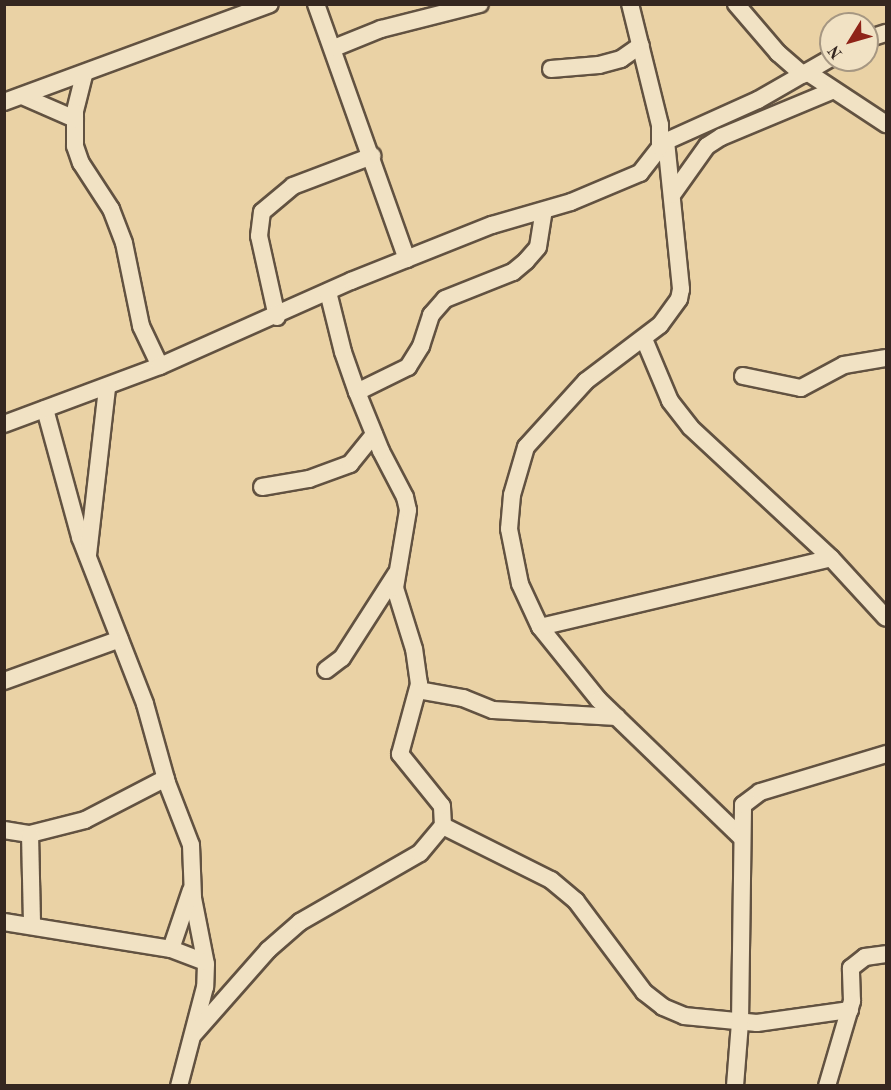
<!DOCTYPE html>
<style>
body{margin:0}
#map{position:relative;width:891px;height:1090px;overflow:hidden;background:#ead2a5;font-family:"Old Standard TT",serif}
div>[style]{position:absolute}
.roads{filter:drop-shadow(2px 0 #625241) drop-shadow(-2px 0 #625241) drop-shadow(0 2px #625241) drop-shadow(0 -2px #625241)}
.minor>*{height:16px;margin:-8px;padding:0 8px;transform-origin:8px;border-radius:8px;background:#f1e2c4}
span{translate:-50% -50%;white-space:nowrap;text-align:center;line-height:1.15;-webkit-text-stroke:5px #f1e2c4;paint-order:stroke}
.frame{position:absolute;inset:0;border:6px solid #352720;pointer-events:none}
.north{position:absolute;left:819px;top:12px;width:60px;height:60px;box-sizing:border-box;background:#f1e2c4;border:2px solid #a69782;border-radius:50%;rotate:233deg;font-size:16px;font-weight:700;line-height:24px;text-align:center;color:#352720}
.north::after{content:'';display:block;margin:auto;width:21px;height:27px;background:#8f2418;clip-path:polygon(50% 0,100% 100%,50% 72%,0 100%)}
</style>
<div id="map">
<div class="roads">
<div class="minor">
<div style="left:316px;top:4px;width:271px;rotate:70.4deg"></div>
<div style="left:736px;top:4px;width:65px;rotate:49.4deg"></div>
<div style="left:778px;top:53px;width:33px;rotate:41deg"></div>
<div style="left:867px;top:39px;width:20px;rotate:-18deg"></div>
<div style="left:334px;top:48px;width:51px;rotate:-22deg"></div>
<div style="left:381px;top:29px;width:102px;rotate:-14.2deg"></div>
<div style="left:551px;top:69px;width:48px;rotate:-4.8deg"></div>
<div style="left:599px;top:65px;width:23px;rotate:-15deg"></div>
<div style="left:621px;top:59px;width:24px;rotate:-35deg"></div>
<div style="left:807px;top:72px;width:95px;rotate:33.4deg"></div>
<div style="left:84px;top:75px;width:38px;rotate:104deg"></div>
<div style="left:75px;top:112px;width:34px;rotate:90deg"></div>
<div style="left:75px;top:146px;width:18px;rotate:71deg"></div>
<div style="left:81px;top:163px;width:55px;rotate:56.9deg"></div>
<div style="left:111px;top:209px;width:36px;rotate:69deg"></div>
<div style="left:124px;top:243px;width:85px;rotate:78.4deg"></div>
<div style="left:141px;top:326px;width:44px;rotate:64.6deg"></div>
<div style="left:22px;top:96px;width:58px;rotate:23.5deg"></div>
<div style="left:4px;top:102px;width:283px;rotate:-20.2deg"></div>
<div style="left:666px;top:141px;width:149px;rotate:84.2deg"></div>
<div style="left:681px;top:289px;width:10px;rotate:101deg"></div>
<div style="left:679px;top:299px;width:32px;rotate:126deg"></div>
<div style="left:660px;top:325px;width:93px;rotate:142.9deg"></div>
<div style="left:586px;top:381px;width:89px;rotate:132.3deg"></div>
<div style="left:526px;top:447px;width:50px;rotate:106.3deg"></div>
<div style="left:512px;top:495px;width:34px;rotate:95deg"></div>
<div style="left:509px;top:529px;width:56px;rotate:78.7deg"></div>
<div style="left:520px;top:584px;width:47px;rotate:65.1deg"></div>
<div style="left:540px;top:627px;width:94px;rotate:51.1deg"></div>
<div style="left:599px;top:700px;width:196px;rotate:44deg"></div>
<div style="left:660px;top:144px;width:107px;rotate:-24.2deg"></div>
<div style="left:758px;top:100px;width:84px;rotate:-29.9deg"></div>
<div style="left:672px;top:195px;width:60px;rotate:-54.5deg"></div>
<div style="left:707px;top:146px;width:17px;rotate:-33deg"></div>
<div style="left:721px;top:137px;width:122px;rotate:-22.6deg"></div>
<div style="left:277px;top:317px;width:83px;rotate:-102.5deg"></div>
<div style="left:259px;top:236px;width:24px;rotate:-83deg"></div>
<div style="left:262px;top:212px;width:40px;rotate:-40deg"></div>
<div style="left:293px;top:186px;width:85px;rotate:-20.8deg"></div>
<div style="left:644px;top:339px;width:67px;rotate:67.2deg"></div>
<div style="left:670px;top:401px;width:33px;rotate:52deg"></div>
<div style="left:690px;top:427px;width:192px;rotate:42.9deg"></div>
<div style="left:831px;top:558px;width:81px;rotate:47.5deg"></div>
<div style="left:743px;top:376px;width:59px;rotate:11.7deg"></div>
<div style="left:801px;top:388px;width:49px;rotate:-28.1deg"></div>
<div style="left:844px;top:365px;width:43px;rotate:-9.5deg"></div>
<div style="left:357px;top:392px;width:57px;rotate:-26.1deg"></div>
<div style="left:408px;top:367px;width:25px;rotate:-58deg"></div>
<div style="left:421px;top:346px;width:33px;rotate:-72deg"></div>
<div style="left:431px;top:315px;width:21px;rotate:-49deg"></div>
<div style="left:445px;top:299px;width:73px;rotate:-21.7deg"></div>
<div style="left:513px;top:272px;width:17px;rotate:-40deg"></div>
<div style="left:526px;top:261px;width:18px;rotate:-49deg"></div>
<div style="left:538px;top:247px;width:36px;rotate:-81deg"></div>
<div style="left:45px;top:409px;width:133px;rotate:74.7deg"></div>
<div style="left:80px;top:537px;width:179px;rotate:68.7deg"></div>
<div style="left:145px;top:704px;width:82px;rotate:74.4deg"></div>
<div style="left:167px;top:783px;width:66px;rotate:68.8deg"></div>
<div style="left:191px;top:845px;width:53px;rotate:87.8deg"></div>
<div style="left:193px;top:898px;width:67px;rotate:78.9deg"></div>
<div style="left:206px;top:964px;width:23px;rotate:92deg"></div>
<div style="left:205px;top:987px;width:102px;rotate:104.7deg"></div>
<div style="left:4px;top:424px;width:166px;rotate:-20.4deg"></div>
<div style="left:160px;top:366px;width:209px;rotate:-24deg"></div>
<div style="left:351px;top:281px;width:152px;rotate:-21.7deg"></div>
<div style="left:492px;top:225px;width:82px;rotate:-16.2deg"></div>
<div style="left:571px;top:202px;width:75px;rotate:-22.8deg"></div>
<div style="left:640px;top:173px;width:33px;rotate:-52deg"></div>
<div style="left:660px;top:147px;width:22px;rotate:-90deg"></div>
<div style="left:660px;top:125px;width:125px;rotate:-103.9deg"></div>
<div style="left:262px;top:487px;width:48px;rotate:-9.7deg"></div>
<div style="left:309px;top:479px;width:44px;rotate:-20.1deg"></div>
<div style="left:350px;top:464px;width:38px;rotate:-51deg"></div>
<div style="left:88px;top:555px;width:169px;rotate:-83.5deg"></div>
<div style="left:540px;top:627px;width:299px;rotate:-13.3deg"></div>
<div style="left:326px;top:670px;width:20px;rotate:-37deg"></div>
<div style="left:342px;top:658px;width:100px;rotate:-57.3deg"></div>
<div style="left:4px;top:681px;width:123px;rotate:-19.9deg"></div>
<div style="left:418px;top:690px;width:46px;rotate:10.1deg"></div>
<div style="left:463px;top:698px;width:32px;rotate:22deg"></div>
<div style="left:493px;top:710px;width:124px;rotate:3.2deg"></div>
<div style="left:443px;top:826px;width:121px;rotate:26.6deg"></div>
<div style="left:551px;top:880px;width:33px;rotate:40deg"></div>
<div style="left:576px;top:901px;width:114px;rotate:53.2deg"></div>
<div style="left:644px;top:992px;width:24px;rotate:38deg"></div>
<div style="left:663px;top:1007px;width:23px;rotate:23deg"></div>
<div style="left:684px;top:1016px;width:73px;rotate:5.5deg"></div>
<div style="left:757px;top:1023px;width:94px;rotate:-8deg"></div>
<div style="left:4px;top:830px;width:26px;rotate:9deg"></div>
<div style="left:30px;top:834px;width:57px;rotate:-14.3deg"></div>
<div style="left:85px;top:820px;width:91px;rotate:-27.4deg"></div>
<div style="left:30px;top:834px;width:90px;rotate:88.7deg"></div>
<div style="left:4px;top:922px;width:169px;rotate:9.2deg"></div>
<div style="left:171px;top:949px;width:36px;rotate:21deg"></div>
<div style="left:171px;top:949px;width:62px;rotate:-71.3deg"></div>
<div style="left:194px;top:1034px;width:112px;rotate:-48.6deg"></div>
<div style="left:268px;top:950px;width:43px;rotate:-41.2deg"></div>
<div style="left:300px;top:922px;width:138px;rotate:-29.9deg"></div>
<div style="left:420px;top:853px;width:35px;rotate:-50deg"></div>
<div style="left:443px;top:826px;width:20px;rotate:-93deg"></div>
<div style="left:442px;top:806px;width:67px;rotate:-128.9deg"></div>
<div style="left:400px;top:754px;width:73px;rotate:-74.8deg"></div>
<div style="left:419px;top:684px;width:35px;rotate:-98deg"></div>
<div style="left:414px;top:649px;width:64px;rotate:-107.3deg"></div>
<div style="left:395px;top:588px;width:79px;rotate:-80.5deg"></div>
<div style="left:408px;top:510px;width:13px;rotate:-103deg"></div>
<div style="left:405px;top:497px;width:52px;rotate:-117.6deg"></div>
<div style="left:381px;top:451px;width:64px;rotate:-112.1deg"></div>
<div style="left:357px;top:392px;width:42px;rotate:-109.3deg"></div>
<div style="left:343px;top:352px;width:62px;rotate:-104deg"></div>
<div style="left:735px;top:1086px;width:64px;rotate:-85.5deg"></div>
<div style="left:740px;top:1022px;width:217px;rotate:-89.2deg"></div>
<div style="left:743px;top:805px;width:21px;rotate:-37deg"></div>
<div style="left:760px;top:792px;width:132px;rotate:-16.8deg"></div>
<div style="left:827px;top:1086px;width:89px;rotate:-73.6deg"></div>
<div style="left:852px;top:1001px;width:33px;rotate:-92deg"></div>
<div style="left:851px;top:968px;width:18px;rotate:-38deg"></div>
<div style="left:865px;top:957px;width:21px;rotate:-8deg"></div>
</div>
</div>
<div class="frame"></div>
<div class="north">N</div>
</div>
